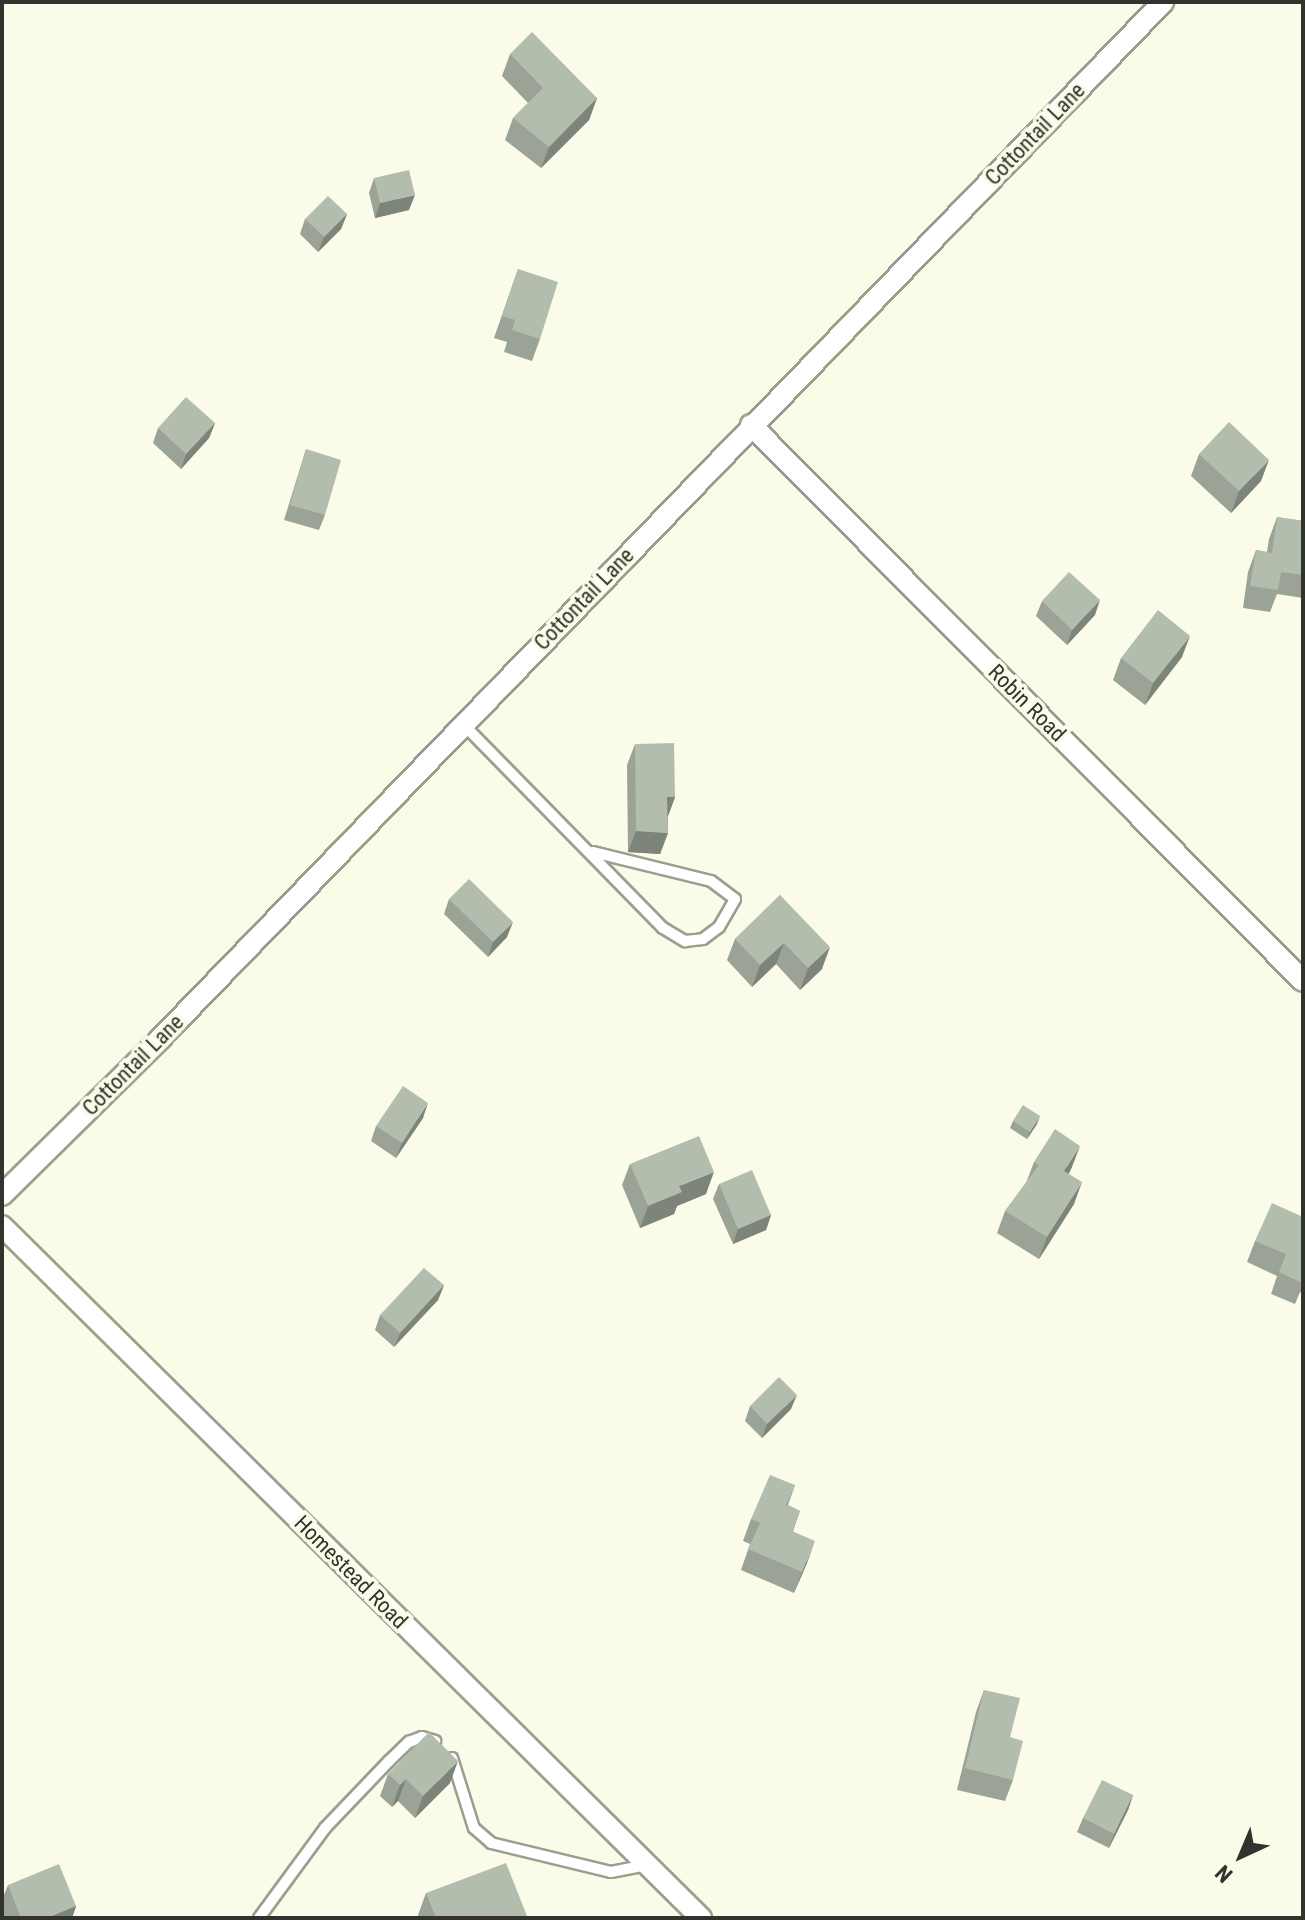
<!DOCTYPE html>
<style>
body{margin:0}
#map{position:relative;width:1305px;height:1920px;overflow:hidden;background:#fafce9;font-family:"Roboto Condensed",sans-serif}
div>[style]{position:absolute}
.roads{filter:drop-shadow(2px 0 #9d9f8e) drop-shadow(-2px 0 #9d9f8e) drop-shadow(0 2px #9d9f8e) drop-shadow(0 -2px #9d9f8e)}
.service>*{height:10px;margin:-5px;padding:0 5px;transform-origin:5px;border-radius:5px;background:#fff}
.minor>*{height:20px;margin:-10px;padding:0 10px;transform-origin:10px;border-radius:10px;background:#fff}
.wall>*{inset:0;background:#9aa395}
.shaded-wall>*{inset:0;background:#7d8479}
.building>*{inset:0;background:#b3bdad}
span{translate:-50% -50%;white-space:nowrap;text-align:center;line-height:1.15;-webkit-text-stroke:7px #fafce9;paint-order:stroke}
.street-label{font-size:22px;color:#32332c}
.frame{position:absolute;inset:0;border:4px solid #32332c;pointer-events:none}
.north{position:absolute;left:1201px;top:1816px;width:80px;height:80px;-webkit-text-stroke:6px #fafce9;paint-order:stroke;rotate:224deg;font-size:22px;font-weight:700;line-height:32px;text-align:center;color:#32332c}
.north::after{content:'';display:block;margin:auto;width:28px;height:36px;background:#32332c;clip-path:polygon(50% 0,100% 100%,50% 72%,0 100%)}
</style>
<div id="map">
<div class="roads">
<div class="service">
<div style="left:463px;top:724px;width:286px;rotate:45.6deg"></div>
<div style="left:663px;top:928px;width:26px;rotate:31deg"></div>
<div style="left:685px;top:941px;width:18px;rotate:-6deg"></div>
<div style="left:703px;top:939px;width:20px;rotate:-37deg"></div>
<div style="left:719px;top:927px;width:32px;rotate:-60deg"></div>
<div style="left:735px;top:899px;width:30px;rotate:-143deg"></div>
<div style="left:711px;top:881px;width:122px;rotate:-166.2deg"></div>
<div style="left:452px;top:1758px;width:73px;rotate:72.6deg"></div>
<div style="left:474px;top:1828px;width:23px;rotate:41deg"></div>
<div style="left:491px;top:1843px;width:123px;rotate:13.6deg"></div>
<div style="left:611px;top:1872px;width:38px;rotate:-11deg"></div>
<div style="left:259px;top:1918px;width:112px;rotate:-53.7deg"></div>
<div style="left:325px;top:1828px;width:93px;rotate:-46.3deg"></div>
<div style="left:389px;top:1761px;width:28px;rotate:-44deg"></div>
<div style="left:409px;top:1742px;width:14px;rotate:-21deg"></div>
<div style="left:422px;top:1737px;width:14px;rotate:17deg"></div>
</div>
<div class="minor">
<div style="left:751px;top:425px;width:783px;rotate:45.21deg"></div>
<div style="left:2px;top:1195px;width:222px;rotate:-44.6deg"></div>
<div style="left:160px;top:1039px;width:1443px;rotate:-45.95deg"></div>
<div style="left:2px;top:1226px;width:984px;rotate:44.71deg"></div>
</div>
</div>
<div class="wall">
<div style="clip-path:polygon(510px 54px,597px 98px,589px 120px,541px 168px,505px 140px,513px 118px,528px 103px,502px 76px)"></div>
<div style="clip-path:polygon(374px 178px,409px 210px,375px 218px,369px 193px)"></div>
<div style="clip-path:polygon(347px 214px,341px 229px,318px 252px,300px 234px,305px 219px)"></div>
<div style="clip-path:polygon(518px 269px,540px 339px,532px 361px,504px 352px,507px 342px,494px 338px)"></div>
<div style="clip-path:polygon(215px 423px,209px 438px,181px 469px,153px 443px,158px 428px)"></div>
<div style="clip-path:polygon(306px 449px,325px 515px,319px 530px,284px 520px)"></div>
<div style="clip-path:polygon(1199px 454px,1261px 481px,1231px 513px,1191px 476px)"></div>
<div style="clip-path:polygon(1277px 517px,1303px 521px,1303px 598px,1277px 594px,1270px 612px,1243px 608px,1248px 572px,1256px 550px,1267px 552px,1269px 539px)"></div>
<div style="clip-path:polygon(1042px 601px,1095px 615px,1067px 645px,1036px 616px)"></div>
<div style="clip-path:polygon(1182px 657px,1145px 705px,1113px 680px,1121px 658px)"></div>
<div style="clip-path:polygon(635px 744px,675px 797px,668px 816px,668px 833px,660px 854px,628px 852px,627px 765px)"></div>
<div style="clip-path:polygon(780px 895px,822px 969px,800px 990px,776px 964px,752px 987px,727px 960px,735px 939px)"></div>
<div style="clip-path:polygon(449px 899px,507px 937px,488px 957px,444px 914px)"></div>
<div style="clip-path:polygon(423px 1118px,396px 1158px,371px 1141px,376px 1126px)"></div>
<div style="clip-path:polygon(1013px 1121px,1037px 1124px,1027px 1139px,1010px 1128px)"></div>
<div style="clip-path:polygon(1034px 1162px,1072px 1167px,1069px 1174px,1074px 1204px,1039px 1259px,997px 1233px,1005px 1211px,1026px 1183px)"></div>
<div style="clip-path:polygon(630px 1164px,706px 1194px,677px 1206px,674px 1214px,640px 1228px,622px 1185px)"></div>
<div style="clip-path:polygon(719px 1184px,771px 1215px,766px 1230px,733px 1244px,713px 1199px)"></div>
<div style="clip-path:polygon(1303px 1217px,1303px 1294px,1300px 1292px,1295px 1304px,1271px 1294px,1277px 1276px,1247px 1262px,1255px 1241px)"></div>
<div style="clip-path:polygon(444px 1285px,438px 1300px,394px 1347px,375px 1330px,380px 1315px)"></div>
<div style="clip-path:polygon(750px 1406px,791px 1409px,762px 1438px,745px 1421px)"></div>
<div style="clip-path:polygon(795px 1485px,788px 1505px,800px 1511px,793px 1531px,807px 1563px,794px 1593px,741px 1570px,750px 1544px,743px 1541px,751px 1519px)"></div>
<div style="clip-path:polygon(984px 1690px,1010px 1737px,1013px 1780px,1005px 1801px,957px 1790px,976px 1712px)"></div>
<div style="clip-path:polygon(388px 1774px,450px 1783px,415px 1818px,398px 1801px,392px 1807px,380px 1796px)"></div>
<div style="clip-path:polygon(1133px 1795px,1128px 1810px,1109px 1848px,1077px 1832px,1083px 1818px)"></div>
<div style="clip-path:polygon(8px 1885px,76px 1906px,72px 1918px,4px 1918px,2px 1912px,2px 1900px)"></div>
<div style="clip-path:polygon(426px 1893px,527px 1916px,526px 1918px,419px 1918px,418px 1915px)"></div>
</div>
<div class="shaded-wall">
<div style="clip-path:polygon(597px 98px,589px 120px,541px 168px,549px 147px)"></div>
<div style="clip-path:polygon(415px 195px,409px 210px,375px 218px,380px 203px)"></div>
<div style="clip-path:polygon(347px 214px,341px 229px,318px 252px,324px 237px)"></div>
<div style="clip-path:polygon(215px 423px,209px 438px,181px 469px,186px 454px)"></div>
<div style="clip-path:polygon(1269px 460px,1261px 481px,1231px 513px,1239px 491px)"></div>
<div style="clip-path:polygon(1100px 600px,1095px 615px,1067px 645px,1072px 630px)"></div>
<div style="clip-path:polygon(1190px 636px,1182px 657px,1145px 705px,1153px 683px)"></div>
<div style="clip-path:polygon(667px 797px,675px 797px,667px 819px)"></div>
<div style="clip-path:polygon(636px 831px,668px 833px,660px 854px,628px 852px)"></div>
<div style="clip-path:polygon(513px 922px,507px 937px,488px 957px,493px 942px)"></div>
<div style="clip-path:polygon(784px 943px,776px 964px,752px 987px,760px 965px)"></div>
<div style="clip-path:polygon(830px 947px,822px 969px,800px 990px,808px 968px)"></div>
<div style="clip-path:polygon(428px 1103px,423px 1118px,396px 1158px,402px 1143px)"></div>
<div style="clip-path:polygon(1040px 1116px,1037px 1124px,1027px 1139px,1030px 1132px)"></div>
<div style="clip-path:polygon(1080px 1146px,1072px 1167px,1056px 1193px,1064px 1171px)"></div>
<div style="clip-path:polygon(714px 1172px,706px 1194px,677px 1206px,674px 1214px,640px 1228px,648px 1206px,679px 1186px)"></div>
<div style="clip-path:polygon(1082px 1182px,1074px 1204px,1039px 1259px,1047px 1237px)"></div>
<div style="clip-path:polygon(771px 1215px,766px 1230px,733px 1244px,738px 1229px)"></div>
<div style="clip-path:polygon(444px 1285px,438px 1300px,394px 1347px,400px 1333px)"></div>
<div style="clip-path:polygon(797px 1395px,791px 1409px,762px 1438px,767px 1424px)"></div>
<div style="clip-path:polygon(815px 1541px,807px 1563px,794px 1593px,802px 1572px)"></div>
<div style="clip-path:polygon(458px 1761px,450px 1783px,415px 1818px,423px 1796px)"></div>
<div style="clip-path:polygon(406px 1779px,398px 1801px,392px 1807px,400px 1785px)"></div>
<div style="clip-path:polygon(1133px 1795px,1128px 1810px,1109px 1848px,1114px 1834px)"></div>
<div style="clip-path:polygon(76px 1906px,72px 1918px,47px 1918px)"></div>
</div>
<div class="building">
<div style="clip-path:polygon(532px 32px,597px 98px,549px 147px,513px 118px,543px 88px,510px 54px)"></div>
<div style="clip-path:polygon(409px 170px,415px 195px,380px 203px,374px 178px)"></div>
<div style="clip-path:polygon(328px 196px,347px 214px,324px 237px,305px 219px)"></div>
<div style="clip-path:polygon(518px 269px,558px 282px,540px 339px,512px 330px,515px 320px,502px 316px)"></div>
<div style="clip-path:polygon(186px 397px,215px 423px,186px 454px,158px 428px)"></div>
<div style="clip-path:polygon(1229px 422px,1269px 460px,1239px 491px,1199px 454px)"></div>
<div style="clip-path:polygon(306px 449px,341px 460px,325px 515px,290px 505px)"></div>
<div style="clip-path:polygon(1277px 517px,1303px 521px,1303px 575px,1281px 572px,1278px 590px,1250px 586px,1256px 550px,1272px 553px)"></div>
<div style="clip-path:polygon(1069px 572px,1100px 600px,1072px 630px,1042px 601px)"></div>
<div style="clip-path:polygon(1158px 610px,1190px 636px,1153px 683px,1121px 658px)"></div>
<div style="clip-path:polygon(674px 743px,675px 797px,667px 797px,668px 833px,636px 831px,635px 744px)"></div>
<div style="clip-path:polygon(469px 879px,513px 922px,493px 942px,449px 899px)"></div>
<div style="clip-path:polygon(780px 895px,830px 947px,808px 968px,784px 943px,760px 965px,735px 939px)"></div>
<div style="clip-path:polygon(403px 1086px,428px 1103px,402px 1143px,376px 1126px)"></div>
<div style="clip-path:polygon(1023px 1105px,1040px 1116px,1030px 1132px,1013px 1121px)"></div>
<div style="clip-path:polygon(1055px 1129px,1080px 1146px,1064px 1171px,1082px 1182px,1047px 1237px,1005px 1211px,1039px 1165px,1034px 1162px)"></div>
<div style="clip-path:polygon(699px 1136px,714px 1172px,679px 1186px,682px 1192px,648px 1206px,630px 1164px)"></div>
<div style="clip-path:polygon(752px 1170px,771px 1215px,738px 1229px,719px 1184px)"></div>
<div style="clip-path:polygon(1272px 1203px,1303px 1217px,1302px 1283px,1279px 1272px,1286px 1254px,1255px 1241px)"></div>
<div style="clip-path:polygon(424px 1268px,444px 1285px,400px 1333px,380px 1315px)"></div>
<div style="clip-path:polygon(779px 1377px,797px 1395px,767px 1424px,750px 1406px)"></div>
<div style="clip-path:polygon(770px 1475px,795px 1485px,786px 1505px,800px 1511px,792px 1531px,815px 1541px,802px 1572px,748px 1549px,760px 1523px,751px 1519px)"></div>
<div style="clip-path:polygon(984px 1690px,1020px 1698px,1010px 1737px,1023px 1741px,1013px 1780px,965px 1768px)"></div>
<div style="clip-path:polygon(429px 1732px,458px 1761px,423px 1796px,406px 1779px,400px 1785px,388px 1774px)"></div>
<div style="clip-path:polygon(1102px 1780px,1133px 1795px,1114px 1834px,1083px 1818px)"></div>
<div style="clip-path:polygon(506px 1863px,527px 1916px,524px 1918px,436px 1918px,426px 1893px)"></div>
<div style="clip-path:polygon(59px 1864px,76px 1906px,47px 1918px,21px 1918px,8px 1885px)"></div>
</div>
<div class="street-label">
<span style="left:1035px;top:134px;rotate:-46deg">Cottontail Lane</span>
<span style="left:584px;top:599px;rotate:-46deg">Cottontail Lane</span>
<span style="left:1027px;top:703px;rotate:45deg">Robin Road</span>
<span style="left:133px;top:1065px;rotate:-45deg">Cottontail Lane</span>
<span style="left:351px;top:1572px;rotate:45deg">Homestead Road</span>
</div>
<div class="frame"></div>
<div class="north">N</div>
</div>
